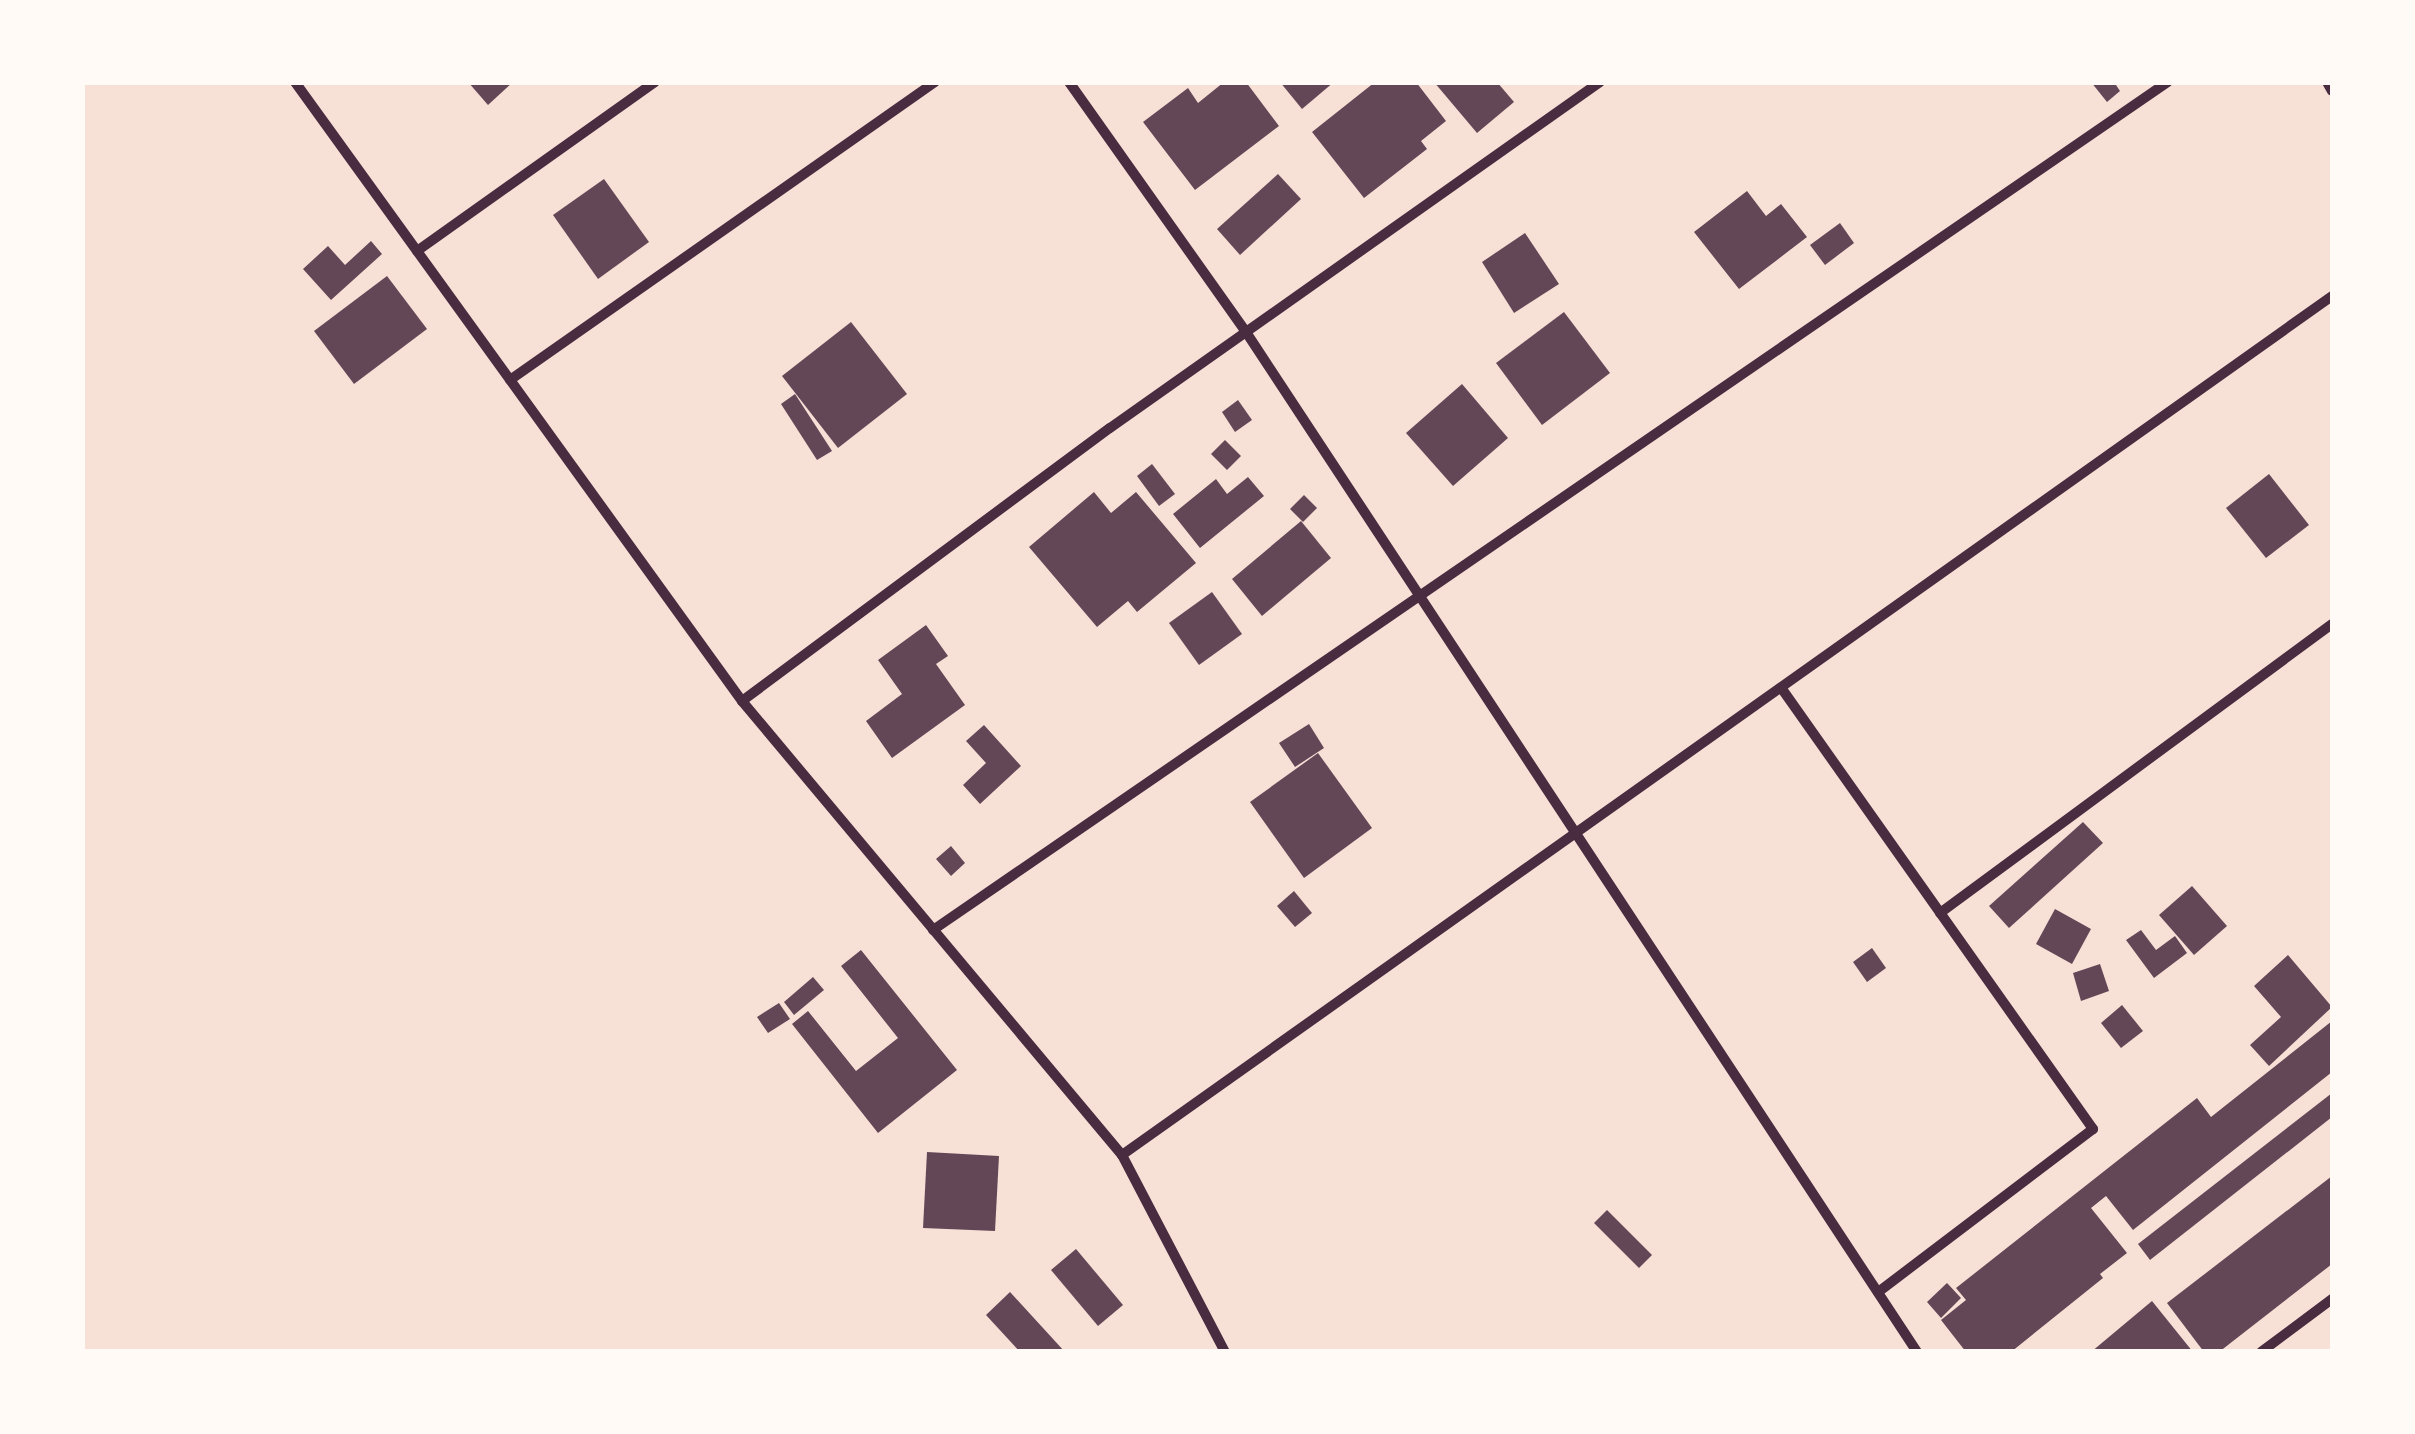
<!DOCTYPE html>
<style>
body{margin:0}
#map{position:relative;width:2415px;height:1434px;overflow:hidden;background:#f7e1d7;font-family:"Open Sans",sans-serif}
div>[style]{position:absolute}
.building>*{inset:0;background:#644757}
.minor>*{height:10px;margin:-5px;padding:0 5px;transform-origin:5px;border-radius:5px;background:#4a2c40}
span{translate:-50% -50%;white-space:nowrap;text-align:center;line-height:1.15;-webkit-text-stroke:10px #fffaf5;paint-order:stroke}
.frame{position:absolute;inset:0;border:85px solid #fffaf5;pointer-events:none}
</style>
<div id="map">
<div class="building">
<div style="clip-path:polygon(468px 82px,513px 82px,488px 105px)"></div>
<div style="clip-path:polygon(1224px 82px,1246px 82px,1279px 126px,1195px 190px,1143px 122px,1188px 88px,1198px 103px)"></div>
<div style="clip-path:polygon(1280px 82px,1334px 82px,1302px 109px)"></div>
<div style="clip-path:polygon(1375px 82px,1416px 82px,1446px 121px,1421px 141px,1427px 149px,1364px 198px,1312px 132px)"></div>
<div style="clip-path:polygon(1434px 82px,1497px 82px,1514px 102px,1477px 133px)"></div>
<div style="clip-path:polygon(2091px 82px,2114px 82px,2120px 91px,2107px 102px)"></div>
<div style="clip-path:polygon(1278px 174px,1301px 199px,1240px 255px,1217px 229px)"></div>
<div style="clip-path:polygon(604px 179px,649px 242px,598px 279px,553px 215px)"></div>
<div style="clip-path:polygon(1747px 191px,1766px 216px,1781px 204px,1807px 237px,1739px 289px,1694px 232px)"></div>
<div style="clip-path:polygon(1840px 223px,1854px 243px,1825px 265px,1810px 245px)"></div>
<div style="clip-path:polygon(1525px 233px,1559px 284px,1514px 313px,1482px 262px)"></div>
<div style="clip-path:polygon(371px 241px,382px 254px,331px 300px,303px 269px,328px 246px,345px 265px)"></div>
<div style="clip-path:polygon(387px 276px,427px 329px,354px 384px,314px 331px)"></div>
<div style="clip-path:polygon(1564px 312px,1610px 373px,1542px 425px,1496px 363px)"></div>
<div style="clip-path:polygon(851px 322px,907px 394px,838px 448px,782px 376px)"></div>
<div style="clip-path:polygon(1462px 384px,1508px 438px,1453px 486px,1406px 433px)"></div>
<div style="clip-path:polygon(795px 394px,832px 451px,817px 460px,781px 404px)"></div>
<div style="clip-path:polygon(1238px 400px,1252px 420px,1235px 432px,1222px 412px)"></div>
<div style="clip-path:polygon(1225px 440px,1241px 456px,1227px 470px,1211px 454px)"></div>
<div style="clip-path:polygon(1152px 464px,1175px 494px,1159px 506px,1137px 476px)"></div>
<div style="clip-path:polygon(2269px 474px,2309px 525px,2266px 558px,2226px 508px)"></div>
<div style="clip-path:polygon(1248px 477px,1264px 496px,1200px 548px,1173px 514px,1216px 479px,1227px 494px)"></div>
<div style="clip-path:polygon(1094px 492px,1111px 513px,1136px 492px,1196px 563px,1137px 612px,1128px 601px,1097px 627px,1029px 547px)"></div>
<div style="clip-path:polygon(1304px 495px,1317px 508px,1303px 522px,1290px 509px)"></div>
<div style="clip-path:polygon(1301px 521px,1331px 558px,1262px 616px,1232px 579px)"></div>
<div style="clip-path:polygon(1212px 592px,1242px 634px,1199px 665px,1169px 623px)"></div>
<div style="clip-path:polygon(926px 625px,948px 656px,936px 664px,965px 705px,892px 758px,866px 721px,902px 694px,878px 660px)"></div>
<div style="clip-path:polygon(1309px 724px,1324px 748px,1295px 767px,1279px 743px)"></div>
<div style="clip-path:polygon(984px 725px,1021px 766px,980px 804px,963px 785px,986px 763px,966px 741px)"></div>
<div style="clip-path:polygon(1318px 753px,1372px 828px,1304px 878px,1250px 802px)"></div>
<div style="clip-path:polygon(2083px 822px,2103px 843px,2009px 928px,1989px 906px)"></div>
<div style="clip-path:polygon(951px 846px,965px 863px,951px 876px,936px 859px)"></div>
<div style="clip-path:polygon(2192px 886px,2227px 926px,2194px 955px,2159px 915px)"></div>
<div style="clip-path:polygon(1294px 891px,1312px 913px,1295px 927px,1277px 906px)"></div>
<div style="clip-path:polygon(2055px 909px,2091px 929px,2072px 964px,2036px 944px)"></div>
<div style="clip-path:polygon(2141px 930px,2156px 950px,2175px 936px,2187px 953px,2154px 978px,2126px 940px)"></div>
<div style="clip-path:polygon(1872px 948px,1886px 968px,1867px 982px,1853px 962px)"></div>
<div style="clip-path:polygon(861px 950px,957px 1070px,878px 1133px,792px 1024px,808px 1011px,856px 1071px,898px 1038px,841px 966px)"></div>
<div style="clip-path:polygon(2288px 955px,2332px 1007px,2269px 1066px,2250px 1045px,2281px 1017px,2254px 986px)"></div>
<div style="clip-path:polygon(2100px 964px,2109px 991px,2081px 1001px,2073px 973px)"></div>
<div style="clip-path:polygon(813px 977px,824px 990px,794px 1015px,784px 1002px)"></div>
<div style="clip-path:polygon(779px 1003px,790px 1019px,768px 1033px,757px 1017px)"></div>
<div style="clip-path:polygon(2122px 1005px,2143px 1031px,2121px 1048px,2101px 1023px)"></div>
<div style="clip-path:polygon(2332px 1021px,2332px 1072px,2133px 1230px,2106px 1196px,2091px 1208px,2127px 1253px,2100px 1274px,2103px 1278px,2011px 1352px,1966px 1352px,1941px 1320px,1966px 1300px,1956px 1288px,2197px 1098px,2211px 1117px)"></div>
<div style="clip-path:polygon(2332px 1093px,2332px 1117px,2150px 1260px,2138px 1244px)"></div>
<div style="clip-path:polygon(927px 1152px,999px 1156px,995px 1231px,923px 1228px)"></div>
<div style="clip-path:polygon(2332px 1176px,2332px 1264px,2219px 1352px,2204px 1352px,2167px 1303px)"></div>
<div style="clip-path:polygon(1607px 1210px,1652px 1255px,1639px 1268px,1594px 1223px)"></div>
<div style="clip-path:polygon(1076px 1249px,1123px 1305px,1098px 1326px,1051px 1270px)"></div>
<div style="clip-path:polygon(1947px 1283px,1961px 1298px,1941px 1318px,1927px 1302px)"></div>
<div style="clip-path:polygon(1010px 1292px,1065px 1352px,1020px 1352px,986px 1315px)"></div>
<div style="clip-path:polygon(2152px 1301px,2193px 1352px,2091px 1352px)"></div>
</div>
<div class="minor">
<div style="left:295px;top:82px;width:764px;rotate:54.17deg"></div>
<div style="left:742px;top:701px;width:592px;rotate:50.07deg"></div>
<div style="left:1122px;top:1155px;width:222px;rotate:62.4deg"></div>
<div style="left:1069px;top:82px;width:306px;rotate:54.7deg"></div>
<div style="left:1246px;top:332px;width:1221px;rotate:56.66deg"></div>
<div style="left:2327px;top:82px;width:10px;rotate:61deg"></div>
<div style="left:417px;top:251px;width:292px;rotate:-35.4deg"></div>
<div style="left:510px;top:380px;width:519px;rotate:-35.04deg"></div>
<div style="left:1782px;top:689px;width:539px;rotate:54.75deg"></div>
<div style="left:2093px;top:1129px;width:270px;rotate:142.8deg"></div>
<div style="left:742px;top:701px;width:458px;rotate:-36.6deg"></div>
<div style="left:1110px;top:428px;width:600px;rotate:-35.23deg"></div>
<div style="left:1940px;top:913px;width:487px;rotate:-36.4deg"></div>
<div style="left:933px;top:930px;width:1498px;rotate:-34.48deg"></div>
<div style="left:1122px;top:1155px;width:1484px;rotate:-35.37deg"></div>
<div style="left:2261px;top:1352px;width:89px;rotate:-36.7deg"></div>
</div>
<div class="frame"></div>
</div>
